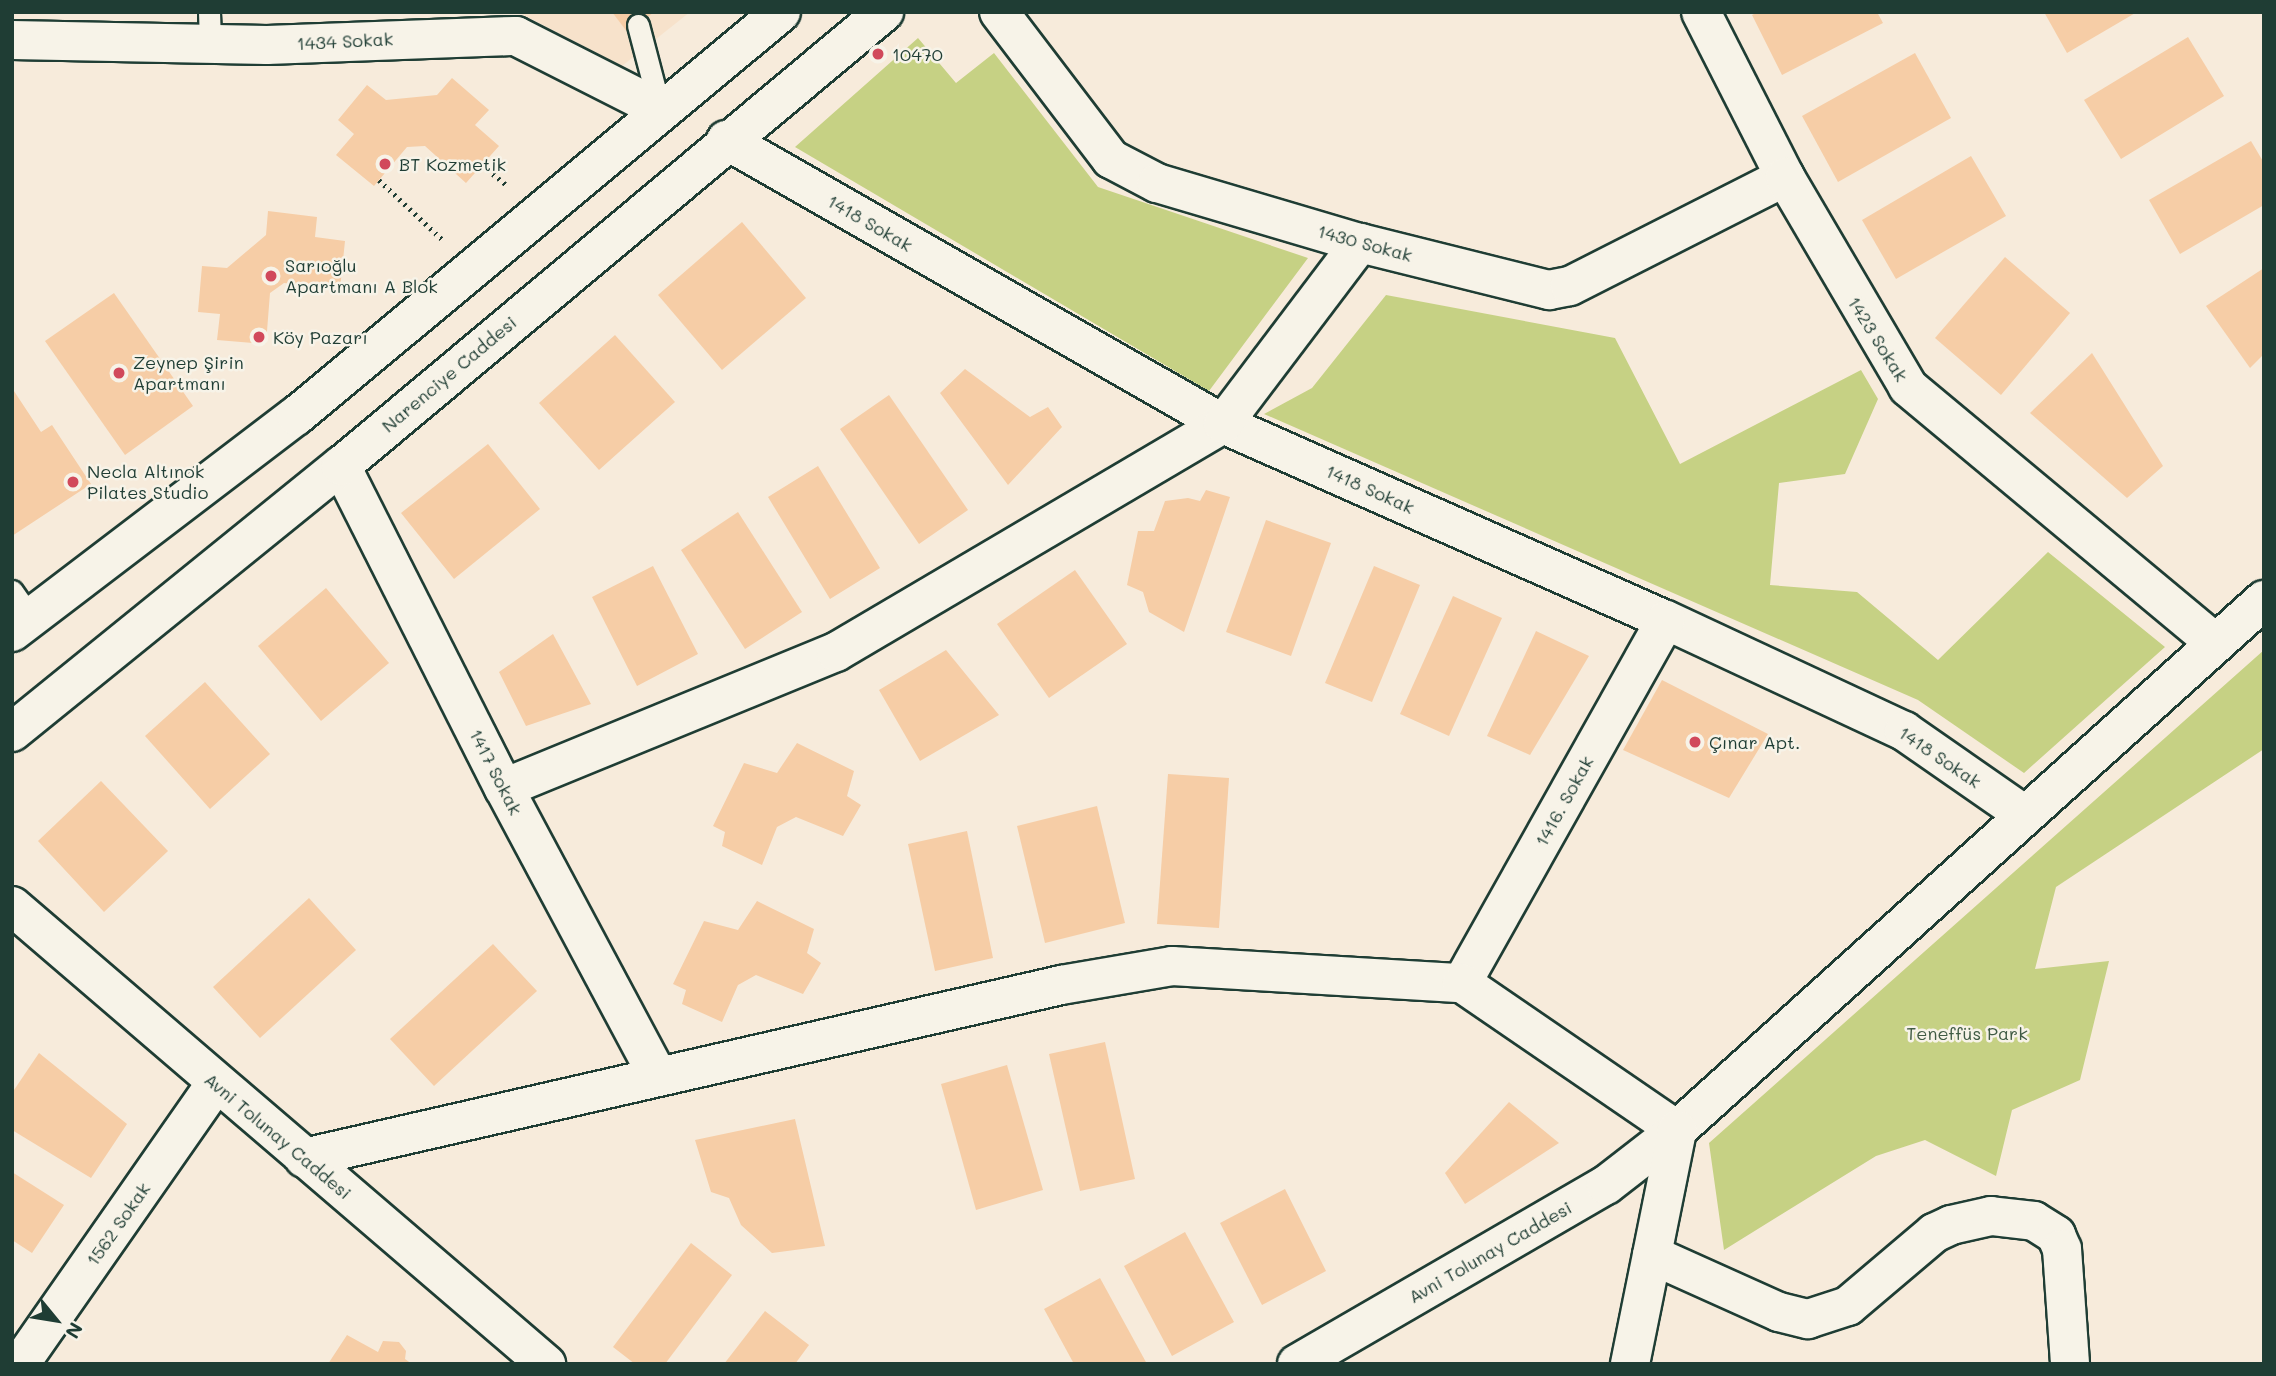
<!DOCTYPE html>
<meta charset="utf-8">
<style>
body{margin:0}
#map{position:relative;width:2276px;height:1376px;overflow:hidden;background:#f7ebdb;font-family:Mali,sans-serif}
div>[style]{position:absolute}
.built>*{inset:0;background:#f7e2cb}
.green>*{inset:0;background:#c6d184}
.building>*{inset:0;background:#f6cda6}
.path>*{height:4.5px;margin-top:-2.25px;transform-origin:0;background:repeating-linear-gradient(90deg,#1f3d34 0 2px,transparent 0 7px)}
.roads{filter:drop-shadow(2px 0 #1f3d34) drop-shadow(-2px 0 #1f3d34) drop-shadow(0 2px #1f3d34) drop-shadow(0 -2px #1f3d34)}
.service>*{height:21px;margin:-10.5px;padding:0 10.5px;transform-origin:10.5px;border-radius:10.5px;background:#f7f3e8}
.minor>*{height:38px;margin:-19px;padding:0 19px;transform-origin:19px;border-radius:19px;background:#f7f3e8}
.primary>*{height:38px;margin:-19px;padding:0 19px;transform-origin:19px;border-radius:19px;background:#f7f3e8}
.dots>*{width:19px;height:19px;translate:-50% -50%;box-sizing:border-box;border:4px solid #f7f3e8;border-radius:50%}
span{translate:-50% -50%;white-space:nowrap;text-align:center;line-height:1.15;-webkit-text-stroke:5px #f7f3e8;paint-order:stroke}
.street-label{font-size:18px;color:#1f3d34}
.poi-label{font-size:18px;color:#1f3d34}
.left{translate:0 -50%;text-align:left}
.park-label{font-size:18px;color:#405b44}
.frame{position:absolute;inset:0;border:14px solid #1f3d34;pointer-events:none}
.north{position:absolute;left:21px;top:1285px;width:70px;height:70px;-webkit-text-stroke:5px #f7f3e8;paint-order:stroke;rotate:120deg;font-size:19px;font-weight:700;line-height:28px;text-align:center;color:#1f3d34}
.north::after{content:'';display:block;margin:auto;width:24px;height:32px;background:#1f3d34;clip-path:polygon(50% 0,100% 100%,50% 72%,0 100%)}
</style>
<div id="map">
<div class="built">
<div style="clip-path:polygon(518px 12px,690px 12px,622px 66px)"></div>
</div>
<div class="green">
<div style="clip-path:polygon(918px 38px,956px 83px,994px 53px,1098px 187px,1308px 258px,1209px 391px,795px 147px)"></div>
<div style="clip-path:polygon(1386px 295px,1615px 338px,1680px 464px,1861px 370px,1878px 399px,1845px 474px,1779px 483px,1770px 585px,1857px 592px,1938px 660px,2048px 552px,2165px 647px,2024px 773px,1918px 700px,1264px 414px,1312px 388px)"></div>
<div style="clip-path:polygon(2264px 650px,2264px 749px,2056px 887px,2035px 969px,2109px 961px,2080px 1080px,2012px 1110px,1996px 1176px,1925px 1140px,1876px 1156px,1724px 1250px,1709px 1143px)"></div>
</div>
<div class="building">
<div style="clip-path:polygon(612px 12px,654px 12px,628px 33px)"></div>
<div style="clip-path:polygon(1758px 12px,1877px 12px,1883px 23px,1782px 75px,1752px 15px)"></div>
<div style="clip-path:polygon(2044px 12px,2137px 12px,2067px 53px)"></div>
<div style="clip-path:polygon(2188px 37px,2224px 96px,2121px 159px,2084px 100px)"></div>
<div style="clip-path:polygon(1915px 53px,1951px 118px,1838px 182px,1802px 116px)"></div>
<div style="clip-path:polygon(452px 78px,489px 110px,475px 125px,499px 146px,466px 183px,425px 146px,407px 147px,374px 186px,336px 155px,354px 134px,338px 120px,367px 85px,386px 100px,437px 95px)"></div>
<div style="clip-path:polygon(2251px 141px,2264px 163px,2264px 205px,2180px 254px,2149px 200px)"></div>
<div style="clip-path:polygon(1971px 156px,2006px 216px,1896px 279px,1862px 220px)"></div>
<div style="clip-path:polygon(268px 211px,317px 217px,315px 237px,345px 241px,340px 289px,284px 283px,270px 293px,266px 344px,217px 340px,220px 314px,198px 312px,202px 266px,227px 268px,266px 235px)"></div>
<div style="clip-path:polygon(742px 222px,806px 298px,722px 370px,658px 295px)"></div>
<div style="clip-path:polygon(2005px 257px,2070px 313px,2001px 395px,1935px 338px)"></div>
<div style="clip-path:polygon(2264px 268px,2264px 354px,2250px 368px,2206px 306px)"></div>
<div style="clip-path:polygon(114px 293px,193px 406px,125px 455px,45px 341px)"></div>
<div style="clip-path:polygon(615px 335px,675px 402px,599px 470px,539px 403px)"></div>
<div style="clip-path:polygon(2092px 353px,2163px 466px,2127px 498px,2030px 413px)"></div>
<div style="clip-path:polygon(965px 369px,1030px 417px,1048px 407px,1062px 427px,1008px 485px,940px 393px)"></div>
<div style="clip-path:polygon(12px 388px,41px 432px,52px 425px,91px 484px,12px 536px)"></div>
<div style="clip-path:polygon(889px 395px,968px 510px,919px 544px,840px 429px)"></div>
<div style="clip-path:polygon(488px 444px,540px 509px,454px 579px,401px 513px)"></div>
<div style="clip-path:polygon(818px 466px,880px 568px,830px 599px,768px 497px)"></div>
<div style="clip-path:polygon(1206px 490px,1230px 497px,1184px 632px,1149px 612px,1143px 592px,1127px 585px,1138px 531px,1154px 531px,1165px 501px,1188px 498px,1200px 501px)"></div>
<div style="clip-path:polygon(738px 512px,802px 612px,745px 649px,681px 550px)"></div>
<div style="clip-path:polygon(1266px 520px,1331px 543px,1291px 656px,1226px 632px)"></div>
<div style="clip-path:polygon(653px 566px,698px 654px,637px 686px,592px 597px)"></div>
<div style="clip-path:polygon(1374px 566px,1420px 585px,1372px 702px,1325px 683px)"></div>
<div style="clip-path:polygon(1075px 570px,1127px 644px,1049px 698px,997px 624px)"></div>
<div style="clip-path:polygon(326px 588px,389px 663px,321px 721px,258px 646px)"></div>
<div style="clip-path:polygon(1453px 596px,1502px 618px,1449px 736px,1400px 714px)"></div>
<div style="clip-path:polygon(1536px 631px,1589px 656px,1530px 755px,1487px 736px)"></div>
<div style="clip-path:polygon(553px 634px,591px 704px,526px 726px,499px 672px)"></div>
<div style="clip-path:polygon(946px 650px,999px 715px,920px 761px,879px 690px)"></div>
<div style="clip-path:polygon(1662px 680px,1768px 734px,1729px 798px,1623px 750px)"></div>
<div style="clip-path:polygon(205px 682px,270px 754px,210px 809px,145px 736px)"></div>
<div style="clip-path:polygon(797px 743px,854px 771px,847px 796px,861px 805px,843px 836px,796px 817px,777px 827px,762px 865px,722px 846px,725px 832px,713px 826px,744px 763px,777px 773px)"></div>
<div style="clip-path:polygon(1168px 774px,1229px 778px,1219px 928px,1157px 924px)"></div>
<div style="clip-path:polygon(101px 781px,168px 851px,104px 912px,38px 841px)"></div>
<div style="clip-path:polygon(1097px 806px,1125px 923px,1045px 943px,1017px 826px)"></div>
<div style="clip-path:polygon(967px 831px,993px 958px,935px 971px,908px 844px)"></div>
<div style="clip-path:polygon(309px 898px,356px 950px,260px 1038px,213px 987px)"></div>
<div style="clip-path:polygon(757px 901px,814px 929px,807px 953px,821px 963px,803px 994px,756px 975px,738px 985px,722px 1022px,682px 1004px,686px 990px,673px 984px,704px 921px,738px 930px)"></div>
<div style="clip-path:polygon(493px 944px,537px 991px,434px 1086px,390px 1039px)"></div>
<div style="clip-path:polygon(1105px 1042px,1135px 1179px,1080px 1191px,1049px 1054px)"></div>
<div style="clip-path:polygon(39px 1053px,127px 1124px,91px 1178px,12px 1130px,12px 1093px)"></div>
<div style="clip-path:polygon(1007px 1065px,1043px 1190px,976px 1210px,941px 1084px)"></div>
<div style="clip-path:polygon(1509px 1102px,1559px 1143px,1465px 1204px,1445px 1173px)"></div>
<div style="clip-path:polygon(795px 1119px,825px 1246px,772px 1253px,741px 1225px,729px 1198px,711px 1192px,695px 1140px)"></div>
<div style="clip-path:polygon(12px 1172px,64px 1205px,32px 1253px,12px 1240px)"></div>
<div style="clip-path:polygon(1285px 1189px,1326px 1271px,1262px 1305px,1220px 1223px)"></div>
<div style="clip-path:polygon(1185px 1232px,1234px 1322px,1172px 1356px,1124px 1266px)"></div>
<div style="clip-path:polygon(691px 1243px,732px 1275px,665px 1364px,635px 1364px,613px 1347px)"></div>
<div style="clip-path:polygon(1100px 1278px,1147px 1364px,1074px 1364px,1044px 1309px)"></div>
<div style="clip-path:polygon(765px 1311px,809px 1345px,795px 1364px,724px 1364px)"></div>
<div style="clip-path:polygon(347px 1335px,378px 1352px,383px 1341px,399px 1342px,406px 1351px,405px 1359px,412px 1364px,328px 1364px)"></div>
</div>
<div class="path">
<div style="left:482px;top:165px;width:32px;rotate:39deg"></div>
<div style="left:379px;top:180px;width:88px;rotate:43.2deg"></div>
</div>
<div class="roads">
<div class="service">
<div style="left:209px;top:12px;width:32px;rotate:88deg"></div>
<div style="left:638px;top:25px;width:87px;rotate:75.3deg"></div>
<div style="left:12px;top:591px;width:33px;rotate:55deg"></div>
</div>
<div class="minor">
<div style="left:999px;top:12px;width:185px;rotate:52.7deg"></div>
<div style="left:1111px;top:159px;width:52px;rotate:27.6deg"></div>
<div style="left:1157px;top:183px;width:212px;rotate:16.5deg"></div>
<div style="left:1360px;top:243px;width:195px;rotate:14deg"></div>
<div style="left:1549px;top:290px;width:21px;rotate:-11deg"></div>
<div style="left:1570px;top:286px;width:241px;rotate:-26.9deg"></div>
<div style="left:1701px;top:12px;width:185px;rotate:63deg"></div>
<div style="left:1785px;top:177px;width:243px;rotate:59.6deg"></div>
<div style="left:1908px;top:387px;width:400px;rotate:39.8deg"></div>
<div style="left:12px;top:40px;width:255px;rotate:1.1deg"></div>
<div style="left:267px;top:45px;width:249px;rotate:-2.1deg"></div>
<div style="left:516px;top:36px;width:161px;rotate:26.9deg"></div>
<div style="left:726px;top:140px;width:572px;rotate:29.74deg"></div>
<div style="left:1223px;top:424px;width:484px;rotate:23.9deg"></div>
<div style="left:1666px;top:620px;width:263px;rotate:25deg"></div>
<div style="left:1904px;top:731px;width:147px;rotate:34.8deg"></div>
<div style="left:341px;top:466px;width:361px;rotate:63.2deg"></div>
<div style="left:504px;top:788px;width:327px;rotate:61.9deg"></div>
<div style="left:504px;top:788px;width:359px;rotate:-22.3deg"></div>
<div style="left:836px;top:652px;width:449px;rotate:-30.5deg"></div>
<div style="left:1223px;top:424px;width:227px;rotate:-52.9deg"></div>
<div style="left:12px;top:906px;width:704px;rotate:40.62deg"></div>
<div style="left:1462px;top:983px;width:416px;rotate:-60.7deg"></div>
<div style="left:304px;top:1158px;width:777px;rotate:-12.87deg"></div>
<div style="left:1061px;top:985px;width:113px;rotate:-9.7deg"></div>
<div style="left:1172px;top:966px;width:290px;rotate:3.4deg"></div>
<div style="left:1462px;top:983px;width:260px;rotate:34.4deg"></div>
<div style="left:1652px;top:1255px;width:139px;rotate:24.2deg"></div>
<div style="left:1779px;top:1312px;width:30px;rotate:14deg"></div>
<div style="left:1808px;top:1319px;width:42px;rotate:-18deg"></div>
<div style="left:1848px;top:1306px;width:113px;rotate:-40.3deg"></div>
<div style="left:1934px;top:1233px;width:19px;rotate:-25deg"></div>
<div style="left:1951px;top:1225px;width:41px;rotate:-12.7deg"></div>
<div style="left:1991px;top:1216px;width:43px;rotate:6.6deg"></div>
<div style="left:2034px;top:1221px;width:26px;rotate:32deg"></div>
<div style="left:2056px;top:1235px;width:15px;rotate:67deg"></div>
<div style="left:2062px;top:1249px;width:115px;rotate:86deg"></div>
<div style="left:20px;top:1364px;width:341px;rotate:-55.1deg"></div>
<div style="left:1297px;top:1364px;width:357px;rotate:-30.1deg"></div>
<div style="left:1606px;top:1185px;width:90px;rotate:-37.8deg"></div>
<div style="left:1677px;top:1130px;width:791px;rotate:-42.08deg"></div>
<div style="left:1630px;top:1364px;width:239px;rotate:-78.6deg"></div>
</div>
<div class="primary">
<div style="left:12px;top:632px;width:357px;rotate:-37.3deg"></div>
<div style="left:296px;top:416px;width:631px;rotate:-39.79deg"></div>
<div style="left:12px;top:732px;width:423px;rotate:-39deg"></div>
<div style="left:341px;top:466px;width:708px;rotate:-39.9deg"></div>
</div>
</div>
<div class="dots">
<div style="left:878px;top:54px;background:#d1495b"></div>
<div style="left:385px;top:164px;background:#d1495b"></div>
<div style="left:271px;top:276px;background:#d1495b"></div>
<div style="left:259px;top:337px;background:#d1495b"></div>
<div style="left:119px;top:373px;background:#d1495b"></div>
<div style="left:73px;top:482px;background:#d1495b"></div>
<div style="left:1695px;top:742px;background:#d1495b"></div>
</div>
<div class="street-label">
<span style="left:345px;top:41px;rotate:-3deg">1434 Sokak</span>
<span style="left:870px;top:223px;rotate:30deg">1418 Sokak</span>
<span style="left:1365px;top:243px;rotate:15deg">1430 Sokak</span>
<span style="left:1878px;top:339px;rotate:58deg">1423 Sokak</span>
<span style="left:449px;top:374px;rotate:-40deg">Narenciye Caddesi</span>
<span style="left:1370px;top:489px;rotate:24deg">1418 Sokak</span>
<span style="left:1940px;top:757px;rotate:34deg">1418 Sokak</span>
<span style="left:496px;top:772px;rotate:63deg">1417 Sokak</span>
<span style="left:1564px;top:801px;rotate:-61deg">1416. Sokak</span>
<span style="left:278px;top:1136px;rotate:40deg">Avni Tolunay Caddesi</span>
<span style="left:118px;top:1224px;rotate:-55deg">1562 Sokak</span>
<span style="left:1490px;top:1252px;rotate:-30deg">Avni Tolunay Caddesi</span>
</div>
<div class="poi-label">
<span class="left" style="left:892px;top:54px">10470</span>
<span class="left" style="left:399px;top:164px">BT Kozmetik</span>
<span class="left" style="left:285px;top:276px">Sarıoğlu<br>Apartmanı A Blok</span>
<span class="left" style="left:273px;top:337px">Köy Pazarı</span>
<span class="left" style="left:133px;top:373px">Zeynep Şirin<br>Apartmanı</span>
<span class="left" style="left:87px;top:482px">Necla Altınok<br>Pilates Studio</span>
<span class="left" style="left:1709px;top:742px">Çınar Apt.</span>
</div>
<div class="park-label">
<span style="left:1967px;top:1033px">Teneffüs Park</span>
</div>
<div class="frame"></div>
<div class="north">N</div>
</div>
